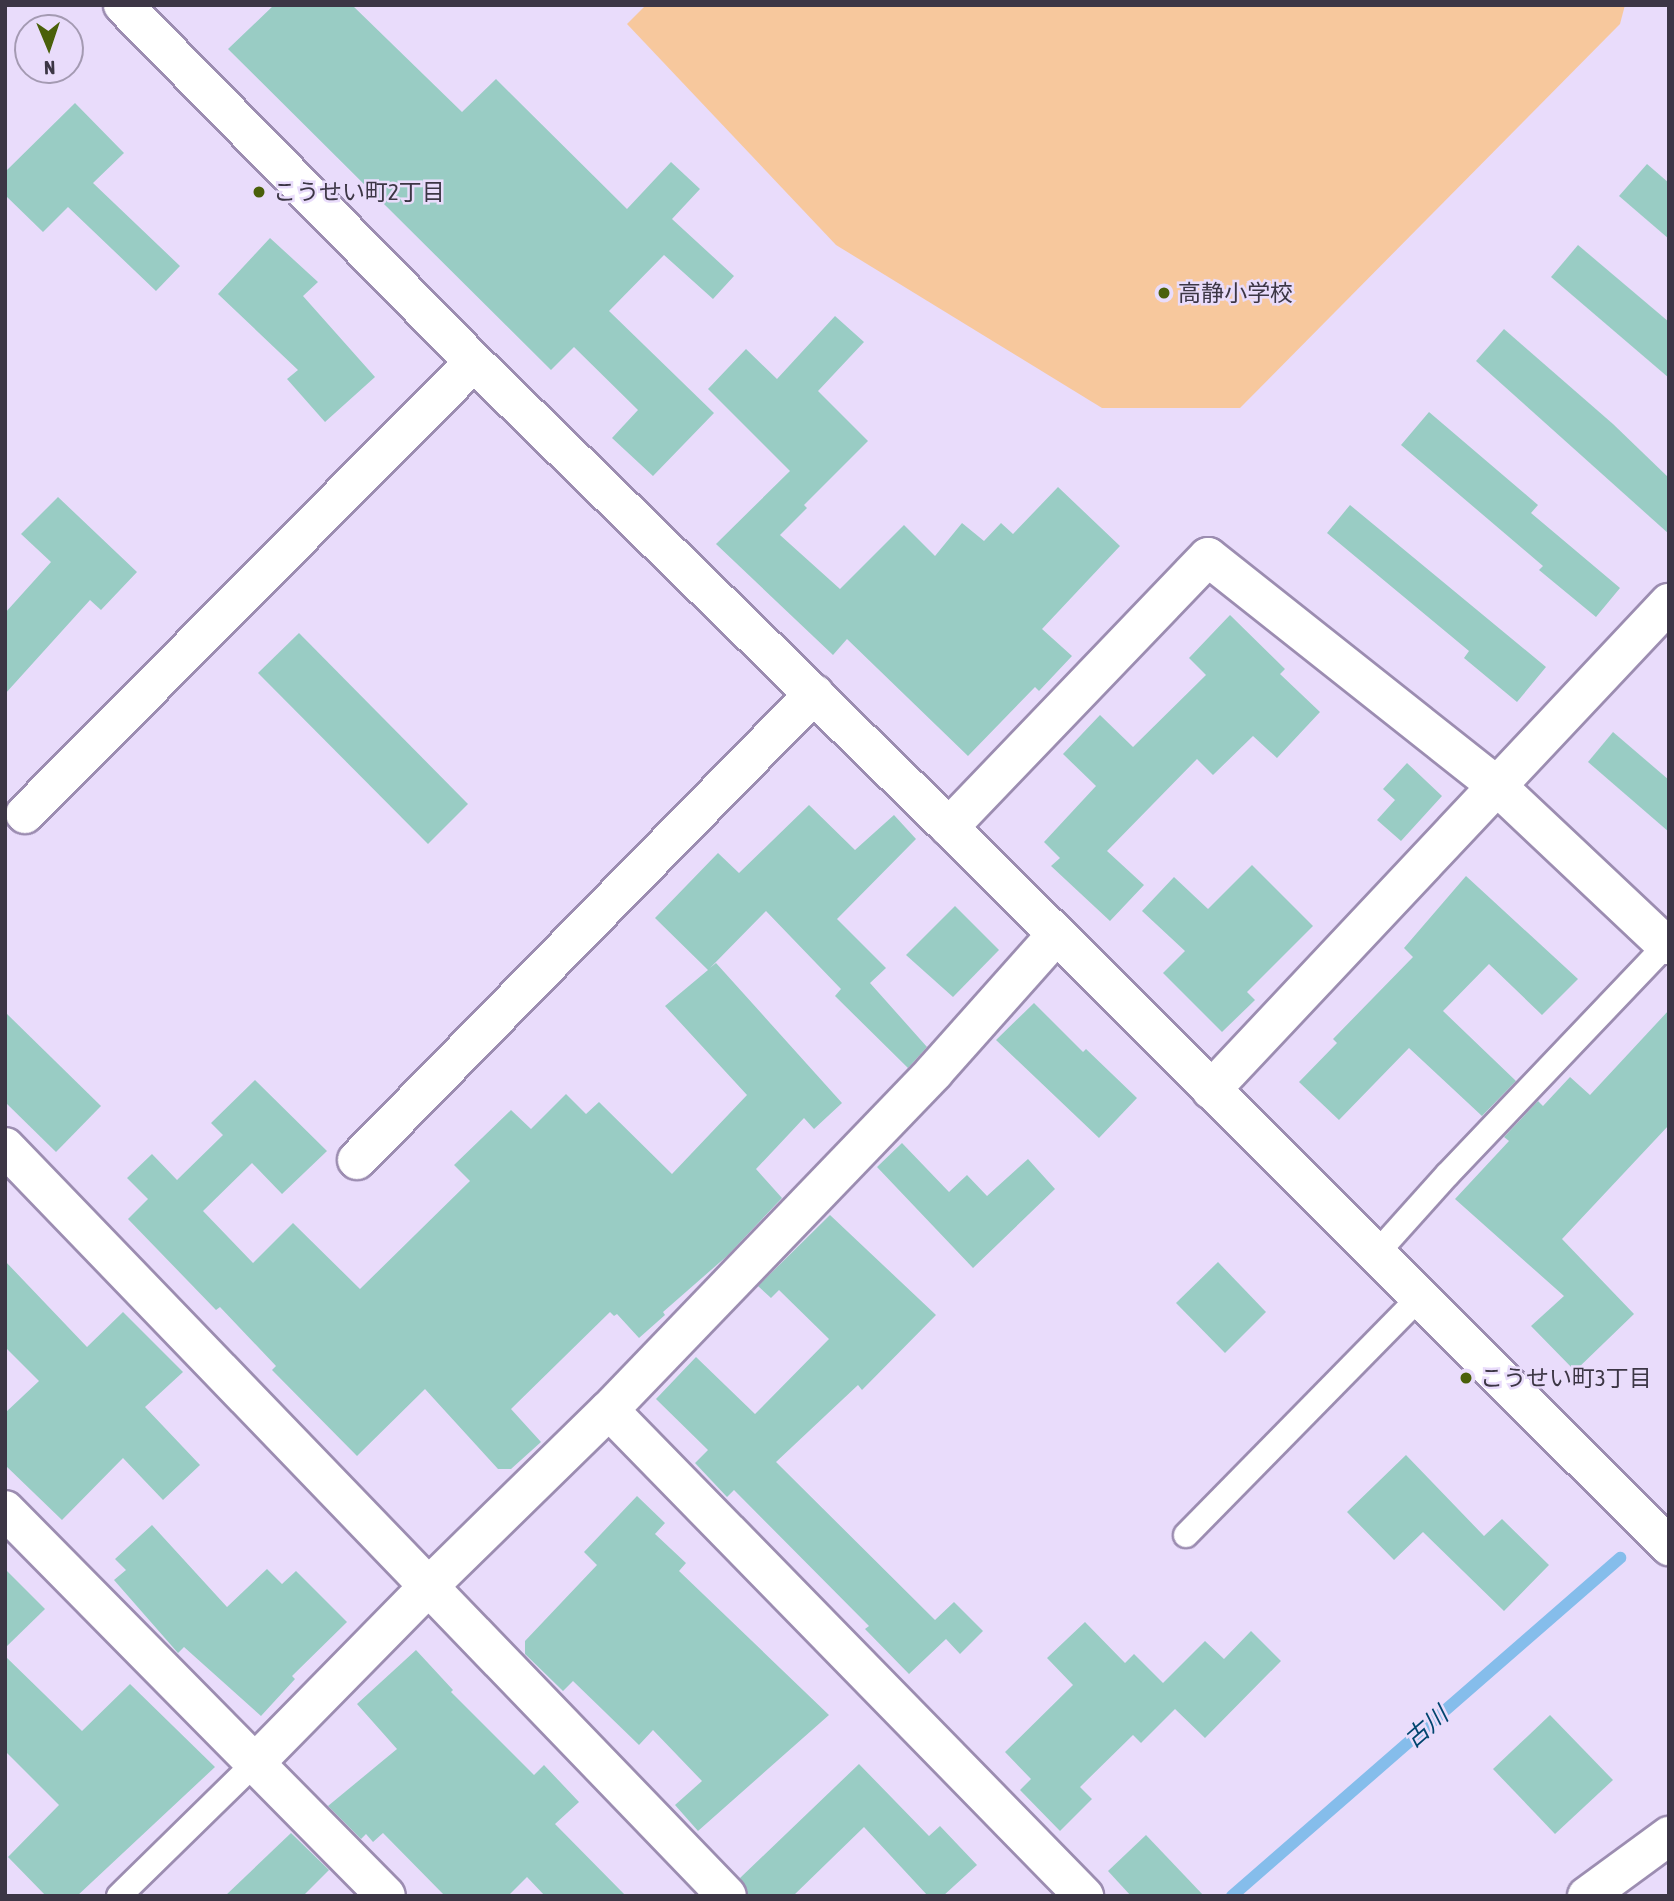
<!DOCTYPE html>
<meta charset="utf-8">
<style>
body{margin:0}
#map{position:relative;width:1674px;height:1901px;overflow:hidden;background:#e9dcfb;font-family:"Asap Condensed","Noto Sans JP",sans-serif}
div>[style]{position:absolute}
.green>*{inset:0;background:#f7c89d}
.stream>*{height:12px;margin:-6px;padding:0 6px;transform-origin:6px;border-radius:6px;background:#85bdeb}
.building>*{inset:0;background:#99ccc4}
.roads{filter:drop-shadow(2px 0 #9c8db1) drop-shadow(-2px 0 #9c8db1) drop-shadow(0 2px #9c8db1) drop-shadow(0 -2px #9c8db1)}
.service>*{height:24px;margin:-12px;padding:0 12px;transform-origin:12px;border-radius:12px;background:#fff}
.minor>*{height:38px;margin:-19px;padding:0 19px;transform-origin:19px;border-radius:19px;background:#fff}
.tertiary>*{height:38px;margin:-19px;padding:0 19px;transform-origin:19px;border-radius:19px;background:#fff}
.dots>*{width:19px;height:19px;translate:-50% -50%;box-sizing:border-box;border:4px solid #e9dcfb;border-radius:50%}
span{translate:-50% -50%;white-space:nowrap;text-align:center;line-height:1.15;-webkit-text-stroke:5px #e9dcfb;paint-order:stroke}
.poi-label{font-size:23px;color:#3c3645}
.left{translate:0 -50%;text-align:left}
.water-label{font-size:24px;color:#00456f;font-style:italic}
.frame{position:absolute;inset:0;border:7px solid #3c3645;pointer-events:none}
.north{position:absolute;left:14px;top:14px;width:70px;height:70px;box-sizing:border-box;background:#e9dcfb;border:2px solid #a49ab2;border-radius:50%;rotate:178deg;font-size:19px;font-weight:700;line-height:28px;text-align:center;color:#3c3645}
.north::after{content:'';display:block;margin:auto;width:24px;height:32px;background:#4a600a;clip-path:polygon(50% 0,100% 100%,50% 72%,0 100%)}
</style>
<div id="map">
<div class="green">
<div style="clip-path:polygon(646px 5px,1625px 5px,1620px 24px,1240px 408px,1102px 408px,836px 245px,627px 24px)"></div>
</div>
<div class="stream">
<div style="left:1232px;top:1896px;width:515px;rotate:-41.06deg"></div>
</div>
<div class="building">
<div style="clip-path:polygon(274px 5px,352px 5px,462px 112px,496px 79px,627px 209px,671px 162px,700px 189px,672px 219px,734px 276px,713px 299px,664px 255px,609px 311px,714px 413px,653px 476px,612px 438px,638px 410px,574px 347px,551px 370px,228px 49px)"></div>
<div style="clip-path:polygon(75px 103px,124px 153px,93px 183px,180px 266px,156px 291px,68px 207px,43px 232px,5px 195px,5px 172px)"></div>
<div style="clip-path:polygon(1647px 164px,1669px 183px,1669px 239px,1619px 196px)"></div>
<div style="clip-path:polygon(270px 238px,318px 282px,303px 296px,375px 377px,325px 422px,287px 379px,298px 370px,218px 294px)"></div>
<div style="clip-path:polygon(1578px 245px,1669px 322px,1669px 378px,1551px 277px)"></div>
<div style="clip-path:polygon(835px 316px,864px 342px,818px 391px,868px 441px,804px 505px,807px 508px,780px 535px,840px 589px,904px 525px,935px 556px,962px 523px,984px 541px,1001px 523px,1013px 534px,1058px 487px,1120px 546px,1042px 629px,1072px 656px,1039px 691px,1035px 687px,968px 756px,847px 639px,833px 655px,716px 544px,790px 471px,708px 389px,746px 349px,777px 379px)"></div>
<div style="clip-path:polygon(1504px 329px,1613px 424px,1669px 478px,1669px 534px,1476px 361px)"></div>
<div style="clip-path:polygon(1429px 412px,1538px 505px,1531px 513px,1620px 588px,1596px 617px,1539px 570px,1543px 566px,1401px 445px)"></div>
<div style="clip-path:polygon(58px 497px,137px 572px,101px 610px,90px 600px,5px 694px,5px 613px,51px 562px,21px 534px)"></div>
<div style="clip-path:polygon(1350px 505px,1546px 667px,1517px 702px,1464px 658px,1469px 651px,1327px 533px)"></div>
<div style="clip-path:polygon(1230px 615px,1285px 669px,1280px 674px,1320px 712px,1277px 758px,1253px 736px,1213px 775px,1197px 759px,1107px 851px,1144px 885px,1110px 921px,1051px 866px,1060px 858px,1044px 842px,1096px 786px,1063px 754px,1100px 715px,1133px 747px,1206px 675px,1189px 658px)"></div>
<div style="clip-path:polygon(299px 633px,468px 804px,428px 844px,258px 673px)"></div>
<div style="clip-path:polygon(1613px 732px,1669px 780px,1669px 832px,1588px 762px)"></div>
<div style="clip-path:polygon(1407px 763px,1442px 796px,1401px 841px,1377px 820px,1395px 800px,1383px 789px)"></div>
<div style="clip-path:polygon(809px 805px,855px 850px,894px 815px,916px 839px,837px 919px,886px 968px,870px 983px,927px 1047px,908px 1068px,835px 996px,841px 989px,766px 911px,710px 968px,716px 963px,842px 1103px,814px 1129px,804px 1118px,756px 1169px,782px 1198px,727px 1256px,663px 1312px,665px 1315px,639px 1338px,617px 1314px,614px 1316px,610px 1312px,511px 1409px,541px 1442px,511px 1469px,498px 1469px,425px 1389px,357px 1456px,272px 1370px,276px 1366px,220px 1307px,216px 1310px,128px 1219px,148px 1199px,127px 1178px,152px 1154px,177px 1180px,223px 1135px,211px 1123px,255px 1080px,327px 1151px,282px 1194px,252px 1163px,203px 1211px,253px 1263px,293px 1223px,360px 1289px,470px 1181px,454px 1165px,511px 1110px,531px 1129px,566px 1094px,586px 1114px,599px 1102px,672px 1174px,747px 1095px,665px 1006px,708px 970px,655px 918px,718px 853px,739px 873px)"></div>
<div style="clip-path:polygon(1252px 865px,1313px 926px,1247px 992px,1255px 1000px,1222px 1032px,1163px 973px,1185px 951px,1142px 911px,1174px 877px,1208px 909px)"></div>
<div style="clip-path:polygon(1466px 876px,1578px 979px,1542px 1015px,1489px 964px,1443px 1011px,1516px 1081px,1482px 1116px,1409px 1048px,1339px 1120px,1299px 1082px,1337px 1043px,1333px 1039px,1413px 957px,1404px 948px)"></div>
<div style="clip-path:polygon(955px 906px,999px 950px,953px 997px,906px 955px)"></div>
<div style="clip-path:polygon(1034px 1003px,1083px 1052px,1086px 1049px,1137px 1098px,1099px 1138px,996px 1040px)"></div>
<div style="clip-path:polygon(1669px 1010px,1669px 1125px,1562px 1239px,1634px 1314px,1575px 1371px,1531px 1326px,1564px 1296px,1455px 1199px,1509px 1141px,1504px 1137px,1538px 1101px,1543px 1106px,1570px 1077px,1590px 1095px)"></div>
<div style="clip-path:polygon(5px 1012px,101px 1106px,56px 1152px,5px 1102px)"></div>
<div style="clip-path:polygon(902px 1143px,949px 1192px,967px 1175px,987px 1196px,1028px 1159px,1055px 1189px,973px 1268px,877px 1167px)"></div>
<div style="clip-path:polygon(830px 1215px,936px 1315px,862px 1390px,858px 1385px,776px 1462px,935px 1620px,954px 1602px,983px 1631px,960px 1654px,946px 1639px,909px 1674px,865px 1629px,869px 1626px,734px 1490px,727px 1497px,695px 1463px,708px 1450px,656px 1399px,696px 1357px,755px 1414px,829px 1339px,779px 1290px,771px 1298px,758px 1286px)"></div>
<div style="clip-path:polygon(5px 1261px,87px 1347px,123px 1312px,183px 1372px,145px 1407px,200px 1465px,163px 1500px,123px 1458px,62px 1520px,5px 1465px,5px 1413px,39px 1381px,5px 1347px)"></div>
<div style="clip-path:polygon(1218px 1262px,1266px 1312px,1225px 1353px,1176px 1303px)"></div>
<div style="clip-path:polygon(1406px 1455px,1484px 1536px,1502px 1519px,1549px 1565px,1504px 1611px,1423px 1532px,1394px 1560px,1347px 1512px)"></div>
<div style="clip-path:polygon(637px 1496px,665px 1523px,655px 1534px,686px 1563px,679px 1571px,829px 1715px,698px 1831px,675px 1805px,702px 1781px,653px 1730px,639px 1745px,573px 1681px,563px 1691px,525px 1654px,525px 1641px,597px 1565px,584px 1552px)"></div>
<div style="clip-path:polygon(152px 1525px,227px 1607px,267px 1569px,282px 1584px,296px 1571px,347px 1622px,292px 1676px,295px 1679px,261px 1716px,184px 1647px,178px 1653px,114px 1580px,126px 1570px,115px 1559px)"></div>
<div style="clip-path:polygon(5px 1569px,45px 1609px,5px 1648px)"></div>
<div style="clip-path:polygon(1085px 1622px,1125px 1663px,1134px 1654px,1163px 1683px,1205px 1641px,1224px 1659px,1251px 1631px,1281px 1661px,1205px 1738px,1175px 1709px,1141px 1743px,1133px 1735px,1080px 1787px,1092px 1799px,1060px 1831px,1020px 1790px,1031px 1779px,1005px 1752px,1073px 1685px,1047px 1658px)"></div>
<div style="clip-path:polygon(416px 1650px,453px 1690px,451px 1692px,534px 1775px,544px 1765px,579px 1802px,555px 1824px,626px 1896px,545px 1896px,527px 1877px,508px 1896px,445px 1896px,383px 1833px,373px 1842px,366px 1834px,361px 1839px,328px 1806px,397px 1749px,357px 1704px)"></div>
<div style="clip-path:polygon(5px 1656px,82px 1731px,130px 1684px,215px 1767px,77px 1896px,46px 1896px,8px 1857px,59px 1805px,5px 1751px)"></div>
<div style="clip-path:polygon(1550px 1715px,1613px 1780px,1555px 1834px,1493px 1769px)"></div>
<div style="clip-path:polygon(859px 1764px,929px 1836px,940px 1826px,977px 1865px,943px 1896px,928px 1896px,864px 1827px,793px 1896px,748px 1896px,740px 1878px)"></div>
<div style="clip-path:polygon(291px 1833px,329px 1870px,303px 1896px,225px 1896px)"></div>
<div style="clip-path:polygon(1146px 1835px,1204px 1896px,1131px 1896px,1108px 1871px)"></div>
</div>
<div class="roads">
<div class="service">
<div style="left:1376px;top:1254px;width:106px;rotate:-48.1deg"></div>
<div style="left:1447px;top:1175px;width:318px;rotate:-46.4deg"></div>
<div style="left:1666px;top:945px;width:3px;rotate:18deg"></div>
<div style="left:1186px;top:1535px;width:332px;rotate:-45.5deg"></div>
<div style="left:119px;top:1896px;width:190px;rotate:-44.4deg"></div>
</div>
<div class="minor">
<div style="left:25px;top:814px;width:637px;rotate:-45.19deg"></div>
<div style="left:949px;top:827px;width:374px;rotate:-46.2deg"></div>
<div style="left:1208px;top:557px;width:369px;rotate:38.4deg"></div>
<div style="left:1497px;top:786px;width:232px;rotate:43.3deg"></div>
<div style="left:1211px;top:1090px;width:669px;rotate:-46.76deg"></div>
<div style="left:5px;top:1147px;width:1040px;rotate:46.05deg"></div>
<div style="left:357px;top:1160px;width:653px;rotate:-45.56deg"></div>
<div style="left:609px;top:1410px;width:680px;rotate:45.66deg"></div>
<div style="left:5px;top:1510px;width:542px;rotate:45.37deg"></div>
<div style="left:255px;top:1763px;width:250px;rotate:-45.5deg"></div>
<div style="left:430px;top:1585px;width:250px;rotate:-44.4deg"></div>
<div style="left:609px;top:1410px;width:469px;rotate:-46.1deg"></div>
<div style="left:934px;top:1072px;width:183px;rotate:-48.3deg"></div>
</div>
<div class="tertiary">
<div style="left:123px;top:5px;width:501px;rotate:45.49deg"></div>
<div style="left:474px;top:362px;width:665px;rotate:44.39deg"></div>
<div style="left:949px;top:827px;width:1018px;rotate:44.96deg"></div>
<div style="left:1587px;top:1896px;width:102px;rotate:-36.2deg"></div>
</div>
</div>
<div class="dots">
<div style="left:259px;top:192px;background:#4a600a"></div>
<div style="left:1164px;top:293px;background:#4a600a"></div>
<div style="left:1466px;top:1378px;background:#4a600a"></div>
</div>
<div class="poi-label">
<span class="left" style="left:273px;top:192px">こうせい町2丁目</span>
<span class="left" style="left:1178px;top:293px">高静小学校</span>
<span class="left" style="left:1480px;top:1378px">こうせい町3丁目</span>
</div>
<div class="water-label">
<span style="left:1426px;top:1727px;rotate:-41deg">古川</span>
</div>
<div class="frame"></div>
<div class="north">N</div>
</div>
